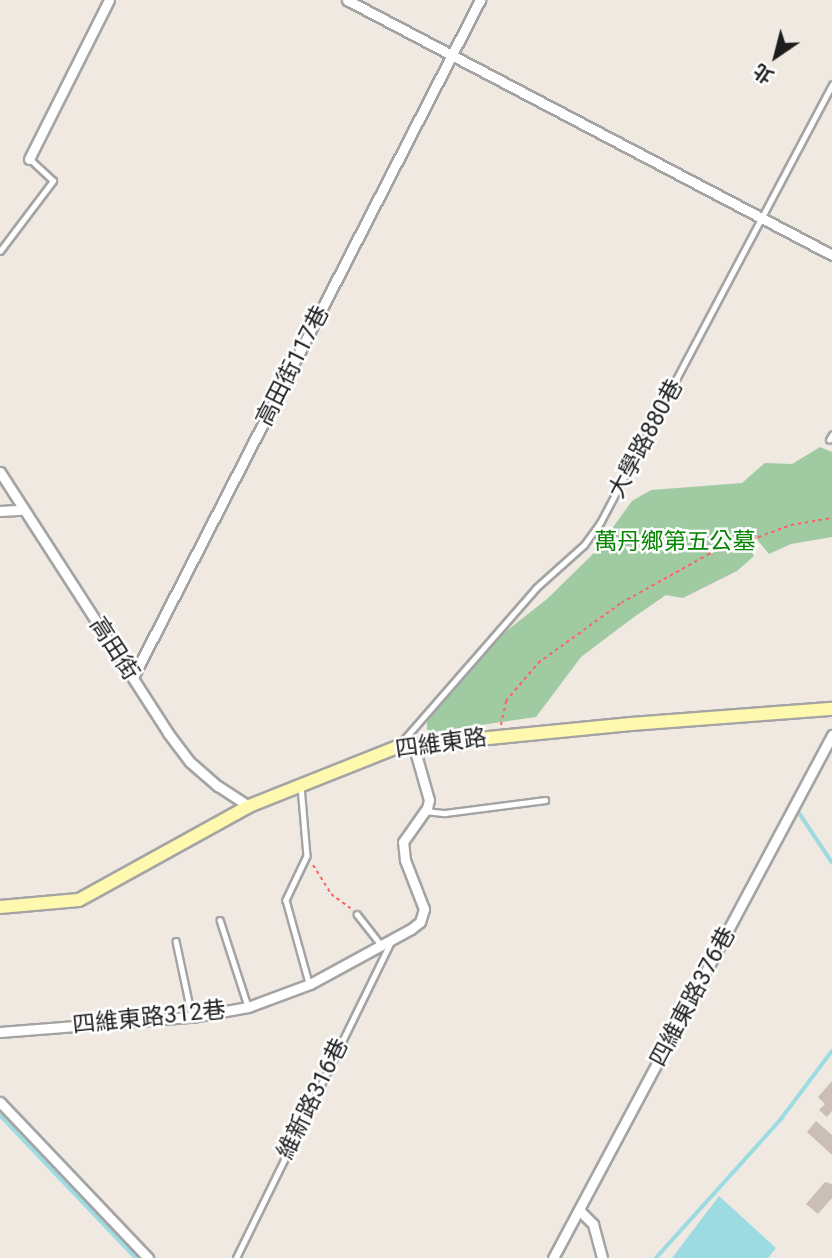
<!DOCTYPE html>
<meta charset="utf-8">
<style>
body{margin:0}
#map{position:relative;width:832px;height:1258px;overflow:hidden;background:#efe9e1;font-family:Roboto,"Noto Sans TC",sans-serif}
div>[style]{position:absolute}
.cemetery>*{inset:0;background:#a0caa1}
.water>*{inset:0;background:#9ddbe2}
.stream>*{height:3.5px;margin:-1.75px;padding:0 1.75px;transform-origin:1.75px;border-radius:1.75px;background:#9ddbe2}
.building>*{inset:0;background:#cbbeb7}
.path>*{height:2px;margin-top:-1px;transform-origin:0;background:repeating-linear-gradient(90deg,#ff6266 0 3.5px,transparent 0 7px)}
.roads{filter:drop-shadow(2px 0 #a4a4a4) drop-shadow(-2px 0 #a4a4a4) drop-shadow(0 2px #a4a4a4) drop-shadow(0 -2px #a4a4a4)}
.lane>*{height:4.5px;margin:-2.25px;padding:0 2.25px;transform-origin:2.25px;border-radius:2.25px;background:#fff}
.street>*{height:9px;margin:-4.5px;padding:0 4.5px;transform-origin:4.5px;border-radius:4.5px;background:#fff}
.secondary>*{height:12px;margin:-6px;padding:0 6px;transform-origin:6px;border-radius:6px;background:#fff9af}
span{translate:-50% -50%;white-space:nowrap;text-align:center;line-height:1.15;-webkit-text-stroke:5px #fff;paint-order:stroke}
.street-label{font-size:23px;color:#1d1d1d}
.park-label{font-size:23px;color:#068500}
.north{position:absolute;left:741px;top:21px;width:70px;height:70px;-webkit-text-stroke:5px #fff;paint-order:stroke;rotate:215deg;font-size:19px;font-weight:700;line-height:28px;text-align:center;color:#1d1d1d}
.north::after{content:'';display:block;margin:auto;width:24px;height:32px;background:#1d1d1d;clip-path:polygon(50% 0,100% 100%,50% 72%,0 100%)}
</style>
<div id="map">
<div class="cemetery">
<div style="clip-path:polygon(820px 447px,832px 452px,832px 537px,791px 544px,769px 554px,750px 531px,741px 534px,754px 556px,737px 571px,683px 598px,666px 595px,634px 617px,581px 657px,536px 717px,427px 733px,427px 721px,450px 686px,495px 640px,547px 599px,595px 552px,632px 501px,651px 490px,742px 483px,765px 463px,792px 464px)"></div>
</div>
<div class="water">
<div style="clip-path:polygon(719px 1196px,776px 1248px,768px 1258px,672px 1258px)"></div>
</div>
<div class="stream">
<div style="left:800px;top:814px;width:58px;rotate:56.3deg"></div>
<div style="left:0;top:1115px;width:197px;rotate:46.4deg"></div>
<div style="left:656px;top:1258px;width:187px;rotate:-48deg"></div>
<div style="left:781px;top:1119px;width:85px;rotate:-53.1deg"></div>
</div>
<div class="building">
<div style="clip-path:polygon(832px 1081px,832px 1111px,827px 1117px,819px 1110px,825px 1104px,818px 1097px)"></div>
<div style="clip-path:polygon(816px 1121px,832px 1135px,832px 1155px,807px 1132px)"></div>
<div style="clip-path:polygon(825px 1182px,832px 1184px,832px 1198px,818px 1214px,806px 1204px)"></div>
</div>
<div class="path">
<div style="left:501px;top:725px;width:25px;rotate:-78deg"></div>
<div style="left:506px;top:701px;width:50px;rotate:-49.9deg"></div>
<div style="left:538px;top:663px;width:102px;rotate:-35.9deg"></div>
<div style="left:621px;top:603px;width:101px;rotate:-29.1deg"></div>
<div style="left:709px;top:554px;width:16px;rotate:-40deg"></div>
<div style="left:721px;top:544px;width:24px;rotate:-5deg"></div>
<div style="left:745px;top:542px;width:49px;rotate:-20.3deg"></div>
<div style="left:791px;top:525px;width:42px;rotate:-9.7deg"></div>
<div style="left:313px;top:865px;width:34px;rotate:58deg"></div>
<div style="left:331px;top:894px;width:24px;rotate:36deg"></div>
</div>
<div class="roads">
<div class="lane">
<div style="left:0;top:251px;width:88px;rotate:-52.9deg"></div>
<div style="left:53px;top:181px;width:33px;rotate:-137deg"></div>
<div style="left:829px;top:440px;width:6px;rotate:-59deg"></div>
<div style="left:400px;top:744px;width:207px;rotate:-48.9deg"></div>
<div style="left:536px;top:588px;width:64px;rotate:-41.9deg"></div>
<div style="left:584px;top:545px;width:27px;rotate:-54deg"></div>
<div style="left:600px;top:523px;width:496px;rotate:-62.1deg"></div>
<div style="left:301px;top:786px;width:70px;rotate:85.1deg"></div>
<div style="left:307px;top:856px;width:49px;rotate:115.5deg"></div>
<div style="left:286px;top:900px;width:86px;rotate:74.5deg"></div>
<div style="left:425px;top:811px;width:20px;rotate:6deg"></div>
<div style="left:445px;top:813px;width:101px;rotate:-7.4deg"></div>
<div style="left:357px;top:914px;width:39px;rotate:52deg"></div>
<div style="left:220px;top:920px;width:90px;rotate:72deg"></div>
<div style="left:176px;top:941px;width:77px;rotate:78deg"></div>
<div style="left:236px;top:1258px;width:353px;rotate:-63.9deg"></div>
</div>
<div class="street">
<div style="left:347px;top:0;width:548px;rotate:27.73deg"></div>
<div style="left:29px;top:159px;width:178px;rotate:-63.3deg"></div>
<div style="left:0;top:472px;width:310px;rotate:57.2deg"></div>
<div style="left:168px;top:733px;width:36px;rotate:53deg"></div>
<div style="left:190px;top:762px;width:37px;rotate:41deg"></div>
<div style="left:218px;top:786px;width:37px;rotate:33deg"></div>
<div style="left:0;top:511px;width:22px;rotate:-3deg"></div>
<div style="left:133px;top:677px;width:761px;rotate:-62.86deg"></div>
<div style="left:0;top:1032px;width:193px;rotate:-4.5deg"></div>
<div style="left:192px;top:1017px;width:57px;rotate:-10.1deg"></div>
<div style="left:248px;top:1007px;width:66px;rotate:-20.4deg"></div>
<div style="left:310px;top:984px;width:115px;rotate:-28.6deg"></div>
<div style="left:411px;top:929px;width:11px;rotate:-38deg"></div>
<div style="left:420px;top:922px;width:14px;rotate:-73deg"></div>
<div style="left:424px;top:909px;width:53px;rotate:-111.2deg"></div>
<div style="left:405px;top:860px;width:18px;rotate:-96deg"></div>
<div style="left:403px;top:842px;width:42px;rotate:-54.8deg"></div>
<div style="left:427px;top:808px;width:8px;rotate:-76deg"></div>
<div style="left:429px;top:800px;width:58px;rotate:-105.9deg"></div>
<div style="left:0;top:1102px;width:215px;rotate:46.5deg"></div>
<div style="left:579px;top:1210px;width:20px;rotate:45deg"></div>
<div style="left:593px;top:1224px;width:35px;rotate:75deg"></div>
<div style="left:553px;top:1258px;width:593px;rotate:-61.92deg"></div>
</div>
<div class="secondary">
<div style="left:0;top:907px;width:79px;rotate:-5.1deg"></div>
<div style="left:79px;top:900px;width:194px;rotate:-28.9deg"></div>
<div style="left:249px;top:806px;width:159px;rotate:-21.7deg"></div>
<div style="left:397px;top:747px;width:235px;rotate:-5.6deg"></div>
<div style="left:631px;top:724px;width:202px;rotate:-4.3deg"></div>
</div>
</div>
<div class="street-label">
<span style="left:293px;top:366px;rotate:-63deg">高田街117巷</span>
<span style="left:646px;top:439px;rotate:-62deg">大學路880巷</span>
<span style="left:114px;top:649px;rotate:57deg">高田街</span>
<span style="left:441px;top:744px;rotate:-8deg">四維東路</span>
<span style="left:693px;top:997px;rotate:-62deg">四維東路376巷</span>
<span style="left:149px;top:1018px;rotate:-6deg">四維東路312巷</span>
<span style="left:313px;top:1099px;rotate:-64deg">維新路316巷</span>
</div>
<div class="park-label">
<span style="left:675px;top:542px">萬丹鄉第五公墓</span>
</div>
<div class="north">北</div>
</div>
